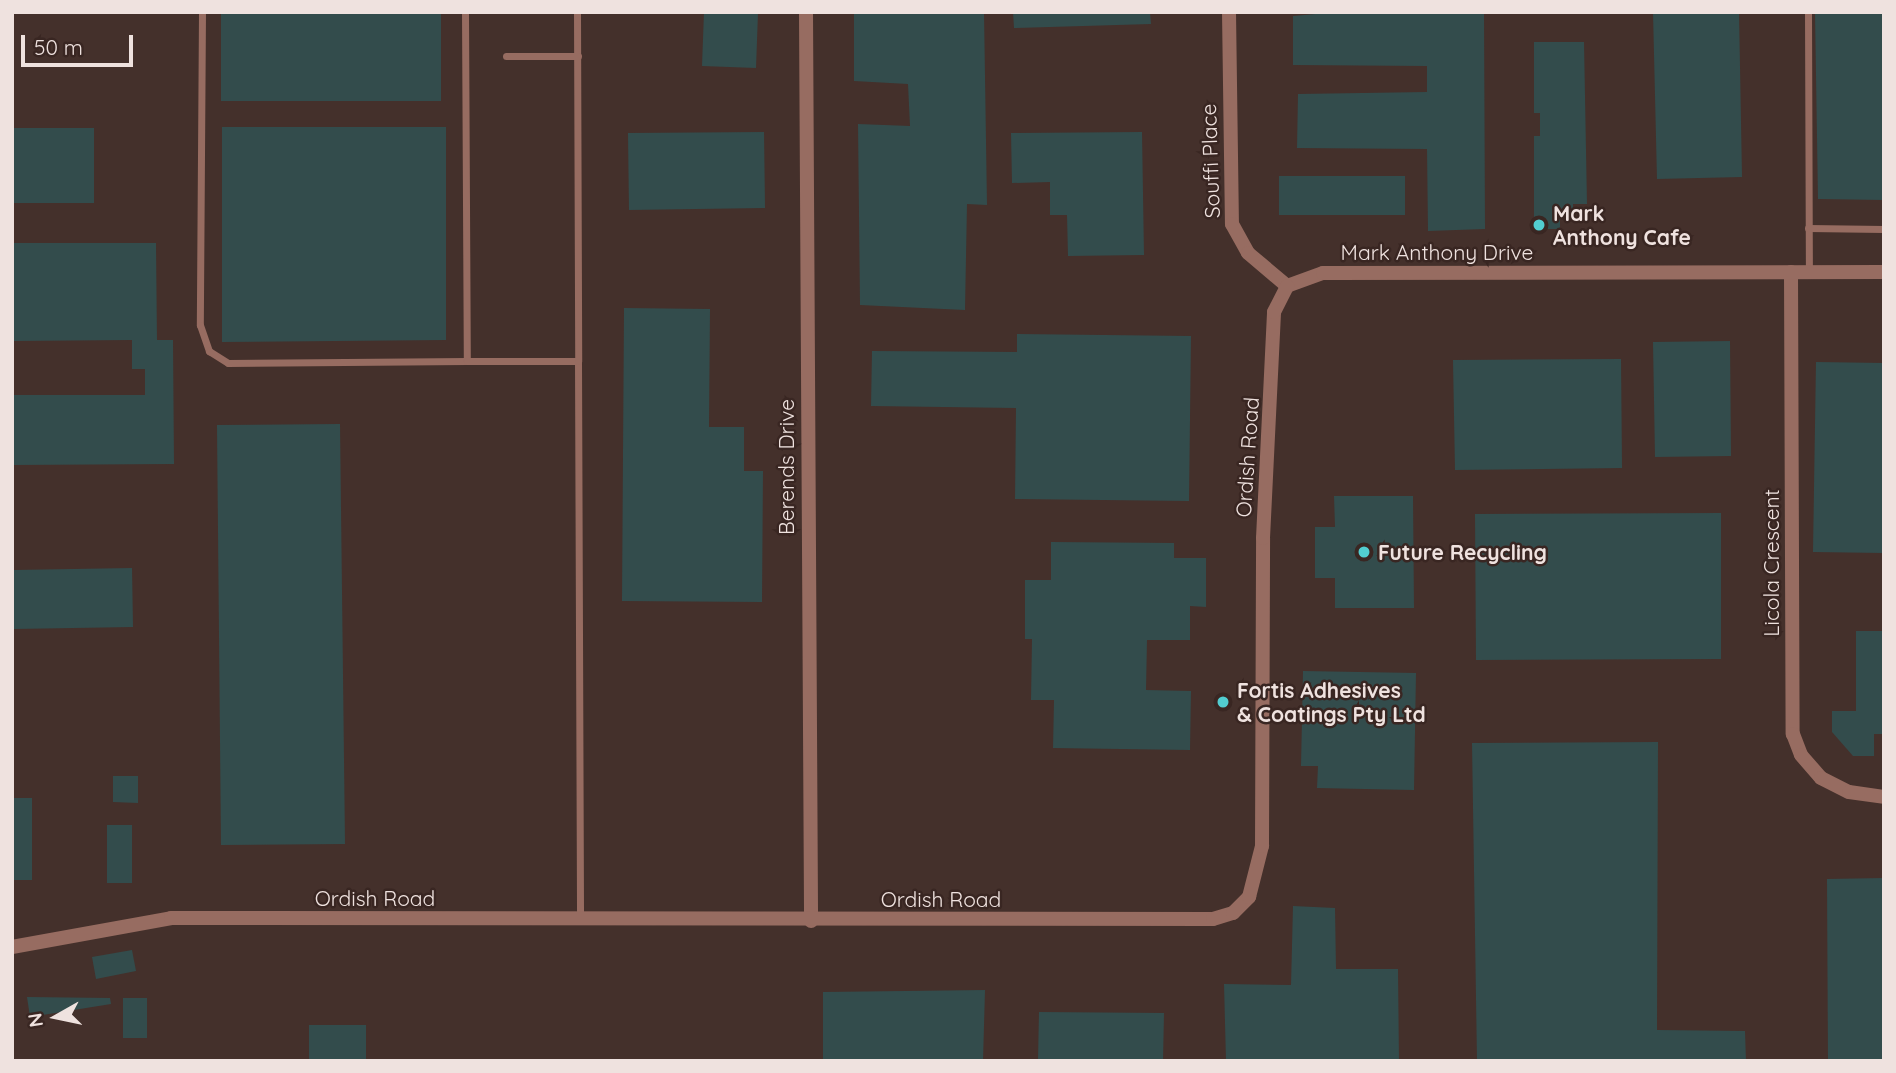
<!DOCTYPE html>
<style>
body{margin:0}
#map{position:relative;width:1896px;height:1073px;overflow:hidden;background:#44302b;font-family:Quicksand,sans-serif}
div>[style]{position:absolute}
.building>*{inset:0;background:#334c4c}
.service>*{height:7px;margin:-3.5px;padding:0 3.5px;transform-origin:3.5px;border-radius:3.5px;background:#976c61}
.minor>*{height:14px;margin:-7px;padding:0 7px;transform-origin:7px;border-radius:7px;background:#976c61}
.dots>*{width:19px;height:19px;translate:-50% -50%;box-sizing:border-box;border:4px solid #392622;border-radius:50%}
span{translate:-50% -50%;white-space:nowrap;text-align:center;line-height:1.15;-webkit-text-stroke:5px #392622;paint-order:stroke}
.street-label{font-size:21px;color:#efe2df}
.poi-label{font-size:21px;color:#efe2df;font-weight:700}
.left{translate:0 -50%;text-align:left}
.frame{position:absolute;inset:0;border:14px solid #efe2df;pointer-events:none}
.north{position:absolute;left:21px;top:982px;width:70px;height:70px;-webkit-text-stroke:5px #392622;paint-order:stroke;rotate:261deg;font-size:19px;font-weight:700;line-height:28px;text-align:center;color:#efe2df}
.north::after{content:'';display:block;margin:auto;width:24px;height:32px;background:#efe2df;clip-path:polygon(50% 0,100% 100%,50% 72%,0 100%)}
.scale{position:absolute;left:21px;top:35px;width:112px;height:32px;box-sizing:border-box;border:4px solid #efe2df;border-top:0;padding-left:9px;font-size:21px;line-height:24px;white-space:nowrap;color:#efe2df;-webkit-text-stroke:5px #392622;paint-order:stroke}
</style>
<div id="map">
<div class="building">
<div style="clip-path:polygon(221px 12px,441px 12px,441px 101px,221px 101px)"></div>
<div style="clip-path:polygon(704px 12px,758px 13px,756px 68px,702px 66px)"></div>
<div style="clip-path:polygon(854px 12px,984px 12px,987px 205px,967px 204px,965px 310px,860px 305px,858px 124px,910px 126px,908px 84px,854px 81px)"></div>
<div style="clip-path:polygon(1013px 12px,1150px 12px,1151px 24px,1014px 28px)"></div>
<div style="clip-path:polygon(1338px 12px,1484px 12px,1485px 229px,1428px 231px,1427px 149px,1297px 148px,1298px 94px,1427px 92px,1427px 66px,1293px 65px,1293px 16px)"></div>
<div style="clip-path:polygon(1653px 12px,1739px 12px,1742px 177px,1657px 179px)"></div>
<div style="clip-path:polygon(1815px 12px,1884px 12px,1884px 200px,1818px 199px)"></div>
<div style="clip-path:polygon(1534px 42px,1584px 42px,1587px 204px,1573px 204px,1573px 219px,1560px 219px,1560px 229px,1534px 229px,1534px 136px,1540px 136px,1540px 113px,1534px 113px)"></div>
<div style="clip-path:polygon(222px 127px,446px 127px,446px 340px,222px 342px)"></div>
<div style="clip-path:polygon(12px 128px,94px 128px,94px 203px,12px 203px)"></div>
<div style="clip-path:polygon(764px 132px,765px 208px,629px 210px,628px 133px)"></div>
<div style="clip-path:polygon(1142px 132px,1144px 255px,1068px 256px,1067px 215px,1050px 215px,1050px 182px,1012px 183px,1011px 133px)"></div>
<div style="clip-path:polygon(1279px 176px,1405px 176px,1405px 215px,1279px 215px)"></div>
<div style="clip-path:polygon(12px 243px,156px 243px,157px 340px,173px 340px,174px 464px,12px 465px,12px 395px,145px 395px,145px 369px,132px 369px,132px 340px,12px 341px)"></div>
<div style="clip-path:polygon(624px 308px,710px 309px,709px 427px,744px 427px,744px 471px,763px 471px,762px 602px,622px 601px)"></div>
<div style="clip-path:polygon(1017px 334px,1191px 336px,1189px 501px,1015px 499px,1016px 408px,871px 406px,872px 351px,1017px 352px)"></div>
<div style="clip-path:polygon(1730px 341px,1731px 456px,1655px 457px,1653px 342px)"></div>
<div style="clip-path:polygon(1621px 359px,1622px 468px,1455px 470px,1453px 360px)"></div>
<div style="clip-path:polygon(1816px 362px,1884px 363px,1884px 553px,1813px 552px)"></div>
<div style="clip-path:polygon(340px 424px,345px 844px,221px 845px,217px 425px)"></div>
<div style="clip-path:polygon(1334px 496px,1413px 496px,1414px 608px,1335px 608px,1335px 578px,1315px 578px,1315px 527px,1335px 527px)"></div>
<div style="clip-path:polygon(1721px 513px,1721px 659px,1476px 660px,1475px 514px)"></div>
<div style="clip-path:polygon(1051px 542px,1174px 543px,1174px 558px,1206px 558px,1206px 607px,1190px 606px,1190px 640px,1147px 640px,1146px 690px,1191px 691px,1190px 750px,1053px 748px,1054px 700px,1031px 700px,1032px 639px,1025px 639px,1025px 580px,1051px 580px)"></div>
<div style="clip-path:polygon(132px 568px,133px 627px,14px 629px,14px 570px)"></div>
<div style="clip-path:polygon(1856px 631px,1884px 631px,1884px 734px,1874px 734px,1874px 756px,1853px 756px,1832px 732px,1832px 711px,1856px 711px)"></div>
<div style="clip-path:polygon(1303px 671px,1416px 673px,1414px 790px,1317px 788px,1318px 766px,1301px 766px)"></div>
<div style="clip-path:polygon(1658px 742px,1657px 1030px,1745px 1031px,1746px 1061px,1477px 1061px,1472px 743px)"></div>
<div style="clip-path:polygon(113px 776px,138px 776px,138px 803px,113px 802px)"></div>
<div style="clip-path:polygon(12px 798px,32px 798px,32px 880px,12px 880px)"></div>
<div style="clip-path:polygon(107px 825px,132px 825px,132px 883px,107px 883px)"></div>
<div style="clip-path:polygon(1884px 878px,1884px 1061px,1828px 1061px,1827px 879px)"></div>
<div style="clip-path:polygon(1293px 906px,1335px 908px,1336px 969px,1398px 969px,1399px 1061px,1226px 1061px,1224px 984px,1291px 985px)"></div>
<div style="clip-path:polygon(132px 950px,136px 971px,96px 979px,92px 957px)"></div>
<div style="clip-path:polygon(985px 990px,983px 1061px,823px 1061px,823px 992px)"></div>
<div style="clip-path:polygon(27px 997px,110px 998px,111px 1004px,30px 1017px)"></div>
<div style="clip-path:polygon(123px 998px,147px 998px,147px 1038px,123px 1038px)"></div>
<div style="clip-path:polygon(1039px 1012px,1164px 1013px,1163px 1061px,1038px 1061px)"></div>
<div style="clip-path:polygon(309px 1025px,366px 1025px,366px 1061px,309px 1061px)"></div>
</div>
<div class="service">
<div style="left:202px;top:12px;width:313px;rotate:90.4deg"></div>
<div style="left:200px;top:325px;width:28px;rotate:71deg"></div>
<div style="left:209px;top:351px;width:22px;rotate:32deg"></div>
<div style="left:228px;top:363px;width:239px;rotate:-0.5deg"></div>
<div style="left:465px;top:12px;width:349px;rotate:89.7deg"></div>
<div style="left:467px;top:361px;width:111px"></div>
<div style="left:578px;top:361px;width:558px;rotate:89.79deg"></div>
<div style="left:577px;top:12px;width:349px;rotate:89.8deg"></div>
<div style="left:1808px;top:12px;width:260px;rotate:89.8deg"></div>
<div style="left:506px;top:56px;width:72px"></div>
<div style="left:1808px;top:228px;width:76px;rotate:0.8deg"></div>
</div>
<div class="minor">
<div style="left:806px;top:12px;width:909px;rotate:89.68deg"></div>
<div style="left:1229px;top:12px;width:212px;rotate:89.2deg"></div>
<div style="left:1232px;top:224px;width:33px;rotate:61deg"></div>
<div style="left:1248px;top:253px;width:51px;rotate:40.2deg"></div>
<div style="left:1791px;top:272px;width:462px;rotate:89.8deg"></div>
<div style="left:1793px;top:734px;width:22px;rotate:69deg"></div>
<div style="left:1801px;top:755px;width:30px;rotate:49deg"></div>
<div style="left:1821px;top:778px;width:31px;rotate:27deg"></div>
<div style="left:1849px;top:792px;width:35px;rotate:8deg"></div>
<div style="left:1287px;top:286px;width:38px;rotate:-20deg"></div>
<div style="left:1323px;top:273px;width:561px;rotate:-0.1deg"></div>
<div style="left:12px;top:947px;width:162px;rotate:-10.3deg"></div>
<div style="left:171px;top:918px;width:1042px;rotate:0.05deg"></div>
<div style="left:1213px;top:919px;width:21px;rotate:-17deg"></div>
<div style="left:1233px;top:913px;width:23px;rotate:-45deg"></div>
<div style="left:1249px;top:897px;width:53px;rotate:-75.7deg"></div>
<div style="left:1262px;top:846px;width:308px;rotate:-89.8deg"></div>
<div style="left:1263px;top:538px;width:226px;rotate:-87.2deg"></div>
<div style="left:1274px;top:312px;width:29px;rotate:-63deg"></div>
</div>
<div class="dots">
<div style="left:1539px;top:225px;background:#52cdd0"></div>
<div style="left:1364px;top:552px;background:#52cdd0"></div>
<div style="left:1223px;top:702px;background:#52cdd0"></div>
</div>
<div class="street-label">
<span style="left:1210px;top:161px;rotate:-92deg">Souffi Place</span>
<span style="left:1437px;top:252px">Mark Anthony Drive</span>
<span style="left:1247px;top:457px;rotate:-86deg">Ordish Road</span>
<span style="left:786px;top:467px;rotate:-90deg">Berends Drive</span>
<span style="left:1771px;top:563px;rotate:-90deg">Licola Crescent</span>
<span style="left:375px;top:898px">Ordish Road</span>
<span style="left:941px;top:899px">Ordish Road</span>
</div>
<div class="poi-label">
<span class="left" style="left:1553px;top:225px">Mark<br>Anthony Cafe</span>
<span class="left" style="left:1378px;top:552px">Future Recycling</span>
<span class="left" style="left:1237px;top:702px">Fortis Adhesives<br>&amp; Coatings Pty Ltd</span>
</div>
<div class="frame"></div>
<div class="north">N</div>
<div class="scale">50 m</div>
</div>
